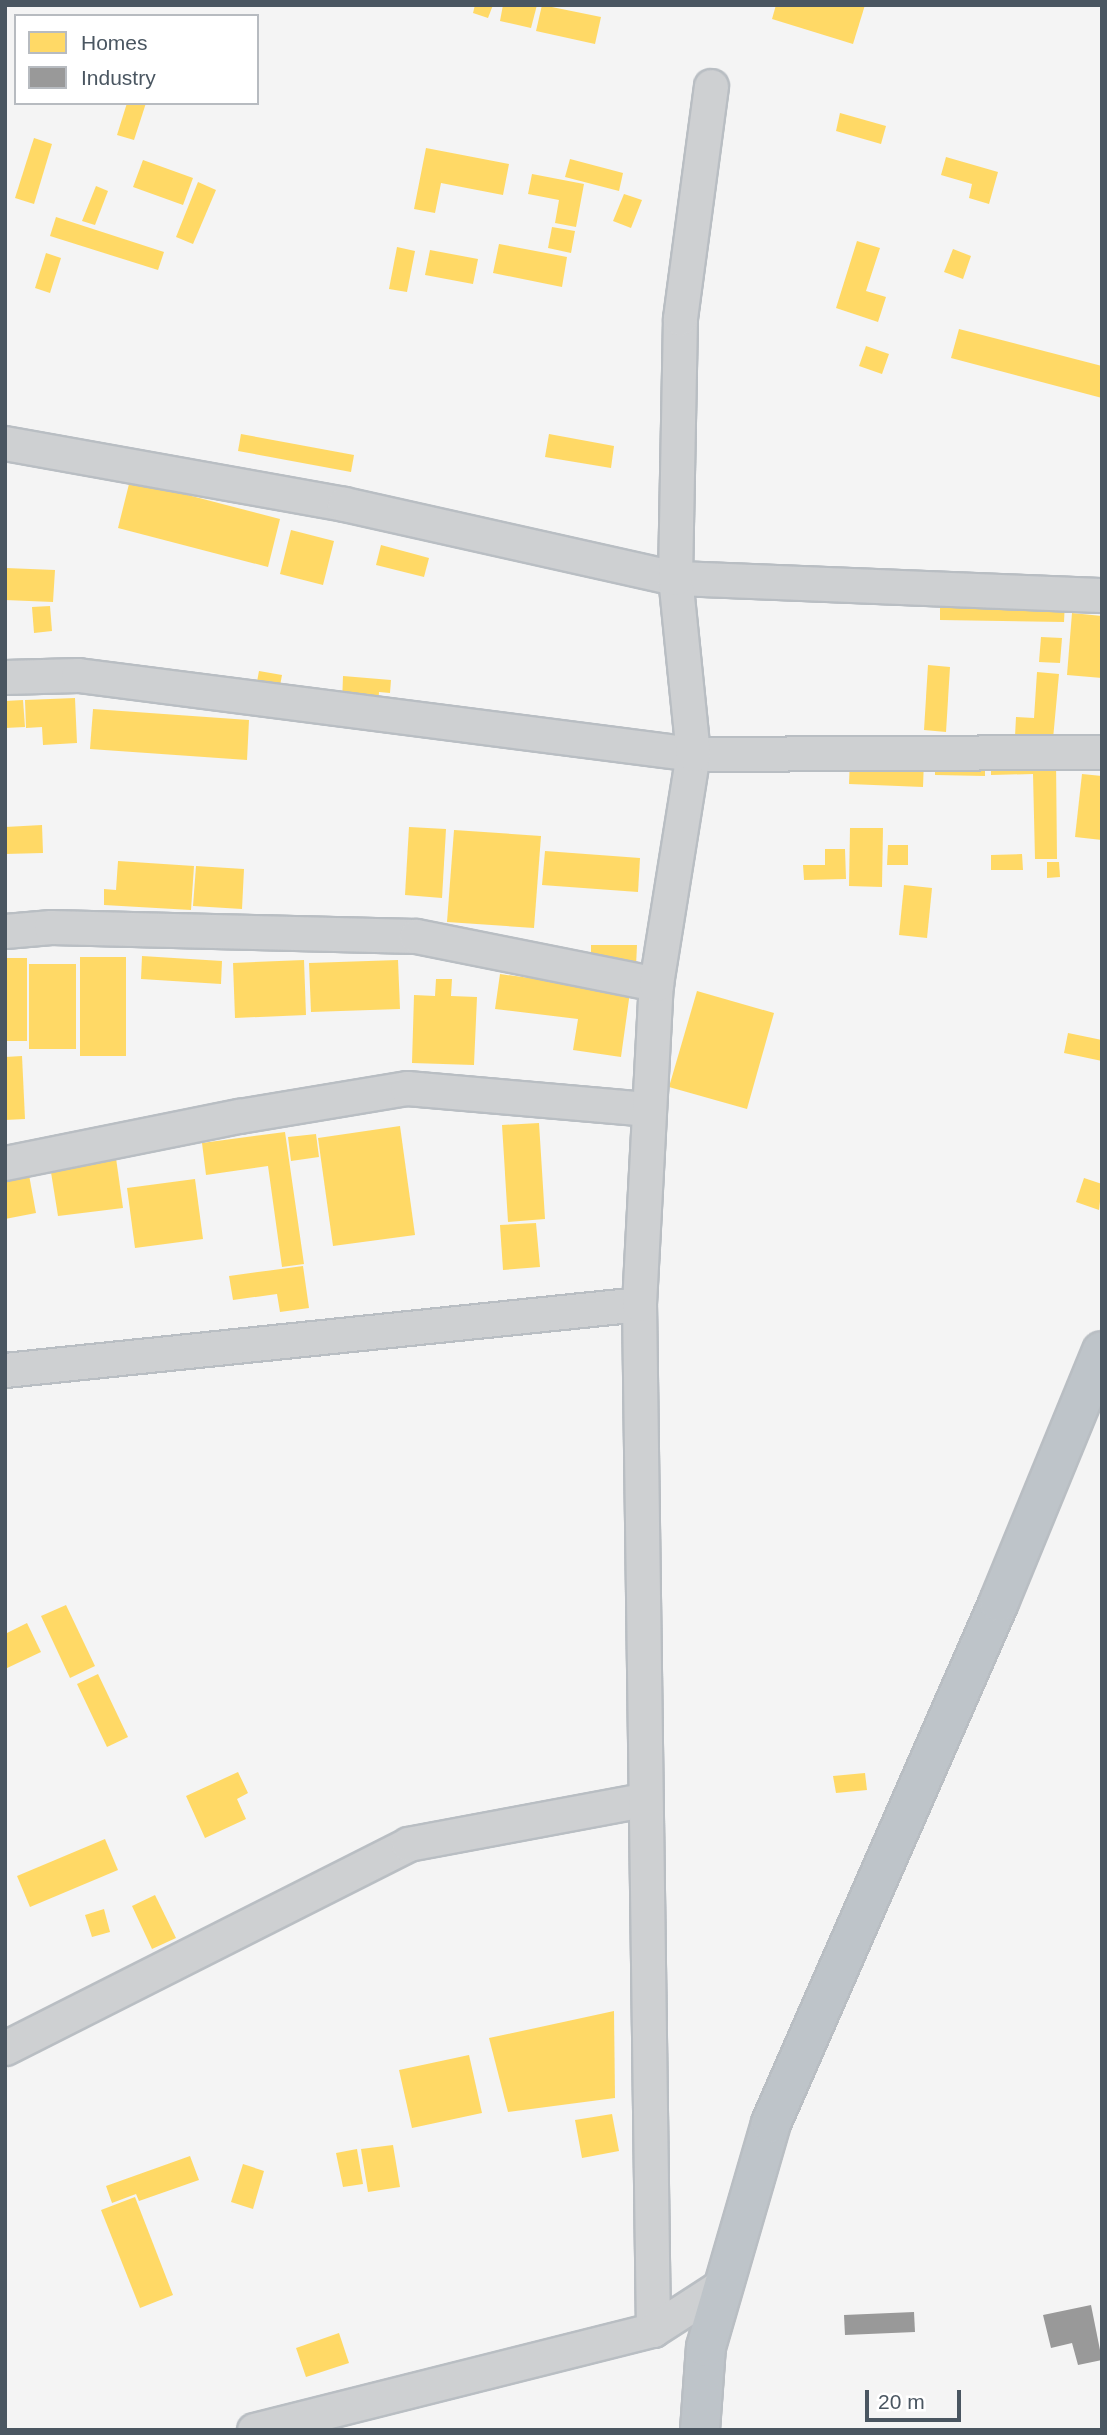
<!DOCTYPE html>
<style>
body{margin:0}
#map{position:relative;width:1107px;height:2435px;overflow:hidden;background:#f4f4f4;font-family:Arial,sans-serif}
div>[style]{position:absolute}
.homes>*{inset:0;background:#ffd966}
.industry>*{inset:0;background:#999}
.roads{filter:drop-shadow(2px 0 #b9bec3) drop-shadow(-2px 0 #b9bec3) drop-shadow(0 2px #b9bec3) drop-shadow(0 -2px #b9bec3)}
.street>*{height:33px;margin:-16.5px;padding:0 16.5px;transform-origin:16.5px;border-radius:16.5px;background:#ced0d2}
.highway>*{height:38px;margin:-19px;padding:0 19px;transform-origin:19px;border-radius:19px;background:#bec4c9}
span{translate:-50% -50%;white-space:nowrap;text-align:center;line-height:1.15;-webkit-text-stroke:7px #fff;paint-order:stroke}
.frame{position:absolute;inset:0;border:7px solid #4a5661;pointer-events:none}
.legend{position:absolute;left:14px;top:14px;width:245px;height:91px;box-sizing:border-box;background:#fff;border:2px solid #b7bbc0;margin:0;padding:9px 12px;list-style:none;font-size:21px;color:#4a5661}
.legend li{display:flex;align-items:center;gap:14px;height:35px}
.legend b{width:35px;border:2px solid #b7bbc0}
.scale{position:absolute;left:865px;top:2390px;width:96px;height:32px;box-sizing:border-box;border:4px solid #4a5661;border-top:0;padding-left:9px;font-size:21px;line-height:24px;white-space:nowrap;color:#4a5661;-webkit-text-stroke:5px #fff;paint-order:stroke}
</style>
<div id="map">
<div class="homes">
<div style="clip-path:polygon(475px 5px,493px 5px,488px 18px,473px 13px)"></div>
<div style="clip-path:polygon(503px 5px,537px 5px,531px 28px,500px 21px)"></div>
<div style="clip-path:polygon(542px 5px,601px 17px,595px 44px,536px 31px)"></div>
<div style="clip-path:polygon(776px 5px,865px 5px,853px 44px,772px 19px)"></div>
<div style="clip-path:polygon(127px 103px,146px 103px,134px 140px,117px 135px)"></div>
<div style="clip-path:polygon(840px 113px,886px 126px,881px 144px,836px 131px)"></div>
<div style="clip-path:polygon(34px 138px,52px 144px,34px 204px,15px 198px)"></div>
<div style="clip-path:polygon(426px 148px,509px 164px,503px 195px,441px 183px,435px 213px,414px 209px)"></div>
<div style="clip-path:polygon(946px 157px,998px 172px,989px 204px,969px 198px,972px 184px,941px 175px)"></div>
<div style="clip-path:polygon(570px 159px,623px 173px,619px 191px,565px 177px)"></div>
<div style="clip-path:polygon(143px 160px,193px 178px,183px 205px,133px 187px)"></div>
<div style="clip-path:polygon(532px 174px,584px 184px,576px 227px,555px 223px,559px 200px,528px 194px)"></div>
<div style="clip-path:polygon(198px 182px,216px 190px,193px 244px,176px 237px)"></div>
<div style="clip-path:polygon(96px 186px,108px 191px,95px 225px,82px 221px)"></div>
<div style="clip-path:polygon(624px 194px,642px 200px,631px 228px,613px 221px)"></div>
<div style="clip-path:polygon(56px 217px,164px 252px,158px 270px,50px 236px)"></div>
<div style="clip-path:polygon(552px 227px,575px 231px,571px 253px,548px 248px)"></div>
<div style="clip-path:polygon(857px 241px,880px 248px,866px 291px,886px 297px,878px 322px,836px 308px)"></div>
<div style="clip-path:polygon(499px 244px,567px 257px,562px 287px,493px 273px)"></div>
<div style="clip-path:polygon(397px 247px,415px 251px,407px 292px,389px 289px)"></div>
<div style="clip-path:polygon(953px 249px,971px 256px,963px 279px,944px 272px)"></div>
<div style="clip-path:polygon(430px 250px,478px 259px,473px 284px,425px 275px)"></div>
<div style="clip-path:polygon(46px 253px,61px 258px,50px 293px,35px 288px)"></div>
<div style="clip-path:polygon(959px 329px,1102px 366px,1102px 398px,951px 358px)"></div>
<div style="clip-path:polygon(866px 346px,889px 354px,882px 374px,859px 366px)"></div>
<div style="clip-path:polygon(241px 434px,354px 455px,351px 472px,238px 451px)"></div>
<div style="clip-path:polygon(549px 434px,614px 446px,611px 468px,545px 457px)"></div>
<div style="clip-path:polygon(130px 480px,280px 519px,268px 567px,118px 528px)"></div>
<div style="clip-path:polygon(291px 530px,334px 541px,323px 585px,280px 574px)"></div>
<div style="clip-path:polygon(381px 545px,429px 558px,424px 577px,376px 565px)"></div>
<div style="clip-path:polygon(6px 568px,55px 570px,53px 602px,5px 600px)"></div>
<div style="clip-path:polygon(940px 598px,1065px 601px,1064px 622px,940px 620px)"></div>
<div style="clip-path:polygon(50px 606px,52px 631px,34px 633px,32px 607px)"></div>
<div style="clip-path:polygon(1072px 613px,1102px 616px,1102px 678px,1067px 675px)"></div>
<div style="clip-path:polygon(1041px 637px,1062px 638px,1060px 663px,1039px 662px)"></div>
<div style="clip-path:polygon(928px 665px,950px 667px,946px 732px,924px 730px)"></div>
<div style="clip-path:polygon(259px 671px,282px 675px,278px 696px,255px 692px)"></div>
<div style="clip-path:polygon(1037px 672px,1059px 674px,1053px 739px,1015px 736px,1016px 717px,1034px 718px)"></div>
<div style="clip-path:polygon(343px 676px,391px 680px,390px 693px,379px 692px,378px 706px,342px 703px)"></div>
<div style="clip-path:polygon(75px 698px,77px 743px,43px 745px,42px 727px,26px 728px,25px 700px)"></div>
<div style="clip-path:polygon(23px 700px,25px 727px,5px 728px,5px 701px)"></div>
<div style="clip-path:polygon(93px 709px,249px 720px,247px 760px,90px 749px)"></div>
<div style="clip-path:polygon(935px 757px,985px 758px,985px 776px,935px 775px)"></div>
<div style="clip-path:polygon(850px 758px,924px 760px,923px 787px,849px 784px)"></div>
<div style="clip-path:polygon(991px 759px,1056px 759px,1057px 859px,1035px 859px,1033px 774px,991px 775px)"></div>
<div style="clip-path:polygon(1082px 774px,1102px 776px,1102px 840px,1075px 837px)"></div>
<div style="clip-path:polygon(42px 825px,43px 853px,5px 854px,5px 827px)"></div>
<div style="clip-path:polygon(409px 827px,446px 829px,442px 898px,405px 895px)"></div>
<div style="clip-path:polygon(850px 828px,883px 828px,882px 887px,849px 886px)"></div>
<div style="clip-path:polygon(454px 830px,541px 836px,534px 928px,447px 922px)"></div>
<div style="clip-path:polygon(888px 845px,908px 845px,908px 865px,887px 865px)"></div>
<div style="clip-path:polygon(825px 849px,845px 849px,846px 879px,804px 880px,803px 865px,825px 865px)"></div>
<div style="clip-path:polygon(545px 851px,640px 858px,638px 892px,542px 885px)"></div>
<div style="clip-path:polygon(1022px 854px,1023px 870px,991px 870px,991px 855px)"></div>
<div style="clip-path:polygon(118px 861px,194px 866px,191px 910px,104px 905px,104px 889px,116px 890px)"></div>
<div style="clip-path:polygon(1047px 862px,1059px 862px,1060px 877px,1047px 878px)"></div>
<div style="clip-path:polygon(196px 866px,244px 869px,242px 909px,193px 906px)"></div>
<div style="clip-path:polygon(904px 885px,932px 888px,927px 938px,899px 935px)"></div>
<div style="clip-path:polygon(591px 945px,637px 945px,636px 966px,591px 966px)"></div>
<div style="clip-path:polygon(142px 956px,222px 961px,221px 984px,141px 979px)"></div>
<div style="clip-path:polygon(80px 957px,126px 957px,126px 1056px,80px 1056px)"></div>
<div style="clip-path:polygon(5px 958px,27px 958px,27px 1041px,5px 1041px)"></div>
<div style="clip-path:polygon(304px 960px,306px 1015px,235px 1018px,233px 963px)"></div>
<div style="clip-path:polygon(398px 960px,400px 1009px,311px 1012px,309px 963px)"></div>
<div style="clip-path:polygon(29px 964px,76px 964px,76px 1049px,29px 1049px)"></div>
<div style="clip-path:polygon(500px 974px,630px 992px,621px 1057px,573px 1050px,578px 1019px,495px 1009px)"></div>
<div style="clip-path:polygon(436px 979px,452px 979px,451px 996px,477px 997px,474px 1065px,412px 1063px,414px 995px,435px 996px)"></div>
<div style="clip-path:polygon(697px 991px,774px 1013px,747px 1109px,669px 1087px)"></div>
<div style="clip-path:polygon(1068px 1033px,1102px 1040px,1102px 1061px,1064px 1053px)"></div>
<div style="clip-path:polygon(22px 1056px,25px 1119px,5px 1120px,5px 1057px)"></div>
<div style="clip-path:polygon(539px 1123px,545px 1219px,508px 1222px,502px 1125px)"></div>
<div style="clip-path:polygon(400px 1126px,415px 1235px,333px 1246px,318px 1138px)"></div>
<div style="clip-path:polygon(285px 1132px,304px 1264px,282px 1267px,268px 1166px,206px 1175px,202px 1143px)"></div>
<div style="clip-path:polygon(316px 1134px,319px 1157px,291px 1161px,288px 1137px)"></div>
<div style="clip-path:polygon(116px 1158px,123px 1208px,58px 1216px,50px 1166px)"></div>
<div style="clip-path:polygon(29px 1175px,36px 1213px,5px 1219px,5px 1180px)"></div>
<div style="clip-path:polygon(1084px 1178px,1102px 1184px,1099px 1210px,1076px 1202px)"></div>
<div style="clip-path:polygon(195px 1179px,203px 1239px,135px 1248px,127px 1188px)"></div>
<div style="clip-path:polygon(536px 1223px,540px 1267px,503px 1270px,500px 1225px)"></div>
<div style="clip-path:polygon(303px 1266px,309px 1308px,280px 1312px,277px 1294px,233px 1300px,229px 1276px)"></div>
<div style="clip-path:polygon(66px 1605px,95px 1666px,70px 1678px,41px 1616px)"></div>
<div style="clip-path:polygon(27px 1623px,41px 1652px,5px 1669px,5px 1634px)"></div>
<div style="clip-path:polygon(98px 1674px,128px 1737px,107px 1747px,77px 1684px)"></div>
<div style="clip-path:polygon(238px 1772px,248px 1793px,237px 1799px,246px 1819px,205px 1838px,186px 1796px)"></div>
<div style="clip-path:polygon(865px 1773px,867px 1790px,836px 1793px,833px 1776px)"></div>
<div style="clip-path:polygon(105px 1839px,118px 1870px,30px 1907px,17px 1876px)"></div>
<div style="clip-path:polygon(155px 1895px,176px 1938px,152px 1949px,132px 1906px)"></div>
<div style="clip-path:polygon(104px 1909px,110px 1932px,92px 1937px,85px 1915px)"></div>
<div style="clip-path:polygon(614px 2011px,615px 2098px,508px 2112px,489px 2038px)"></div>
<div style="clip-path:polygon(469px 2055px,482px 2113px,412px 2128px,399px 2070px)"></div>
<div style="clip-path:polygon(612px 2114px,619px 2151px,582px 2158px,575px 2120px)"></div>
<div style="clip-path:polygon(393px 2145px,400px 2187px,368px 2192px,361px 2149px)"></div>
<div style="clip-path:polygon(357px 2149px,363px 2184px,343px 2187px,336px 2153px)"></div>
<div style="clip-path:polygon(190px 2156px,199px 2180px,139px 2201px,136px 2194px,112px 2203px,106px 2186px)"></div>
<div style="clip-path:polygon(243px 2164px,264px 2171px,253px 2209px,231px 2202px)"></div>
<div style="clip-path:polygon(135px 2197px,173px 2295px,140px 2308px,101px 2210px)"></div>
<div style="clip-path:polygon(339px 2333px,349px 2363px,306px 2377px,296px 2348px)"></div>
</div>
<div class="industry">
<div style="clip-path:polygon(1091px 2305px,1102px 2360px,1078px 2365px,1072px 2343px,1051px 2348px,1043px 2315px)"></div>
<div style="clip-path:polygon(914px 2312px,915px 2332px,845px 2335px,844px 2315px)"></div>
</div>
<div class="roads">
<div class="street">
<div style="left:5px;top:443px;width:344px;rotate:10.2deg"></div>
<div style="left:344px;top:504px;width:339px;rotate:12.6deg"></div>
<div style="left:675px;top:578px;width:427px;rotate:2.3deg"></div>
<div style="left:5px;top:677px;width:73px;rotate:-1.6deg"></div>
<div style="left:78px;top:675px;width:620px;rotate:7.32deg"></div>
<div style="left:693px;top:754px;width:409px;rotate:-0.3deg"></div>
<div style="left:5px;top:931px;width:46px;rotate:-5deg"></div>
<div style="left:51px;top:927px;width:365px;rotate:1.4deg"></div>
<div style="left:416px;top:936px;width:245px;rotate:11.3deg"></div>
<div style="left:5px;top:1163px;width:239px;rotate:-11.4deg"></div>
<div style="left:239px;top:1116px;width:170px;rotate:-9.5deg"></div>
<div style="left:407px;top:1088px;width:243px;rotate:5deg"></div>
<div style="left:5px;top:1370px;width:637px;rotate:-5.94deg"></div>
<div style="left:5px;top:2048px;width:452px;rotate:-26.8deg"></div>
<div style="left:408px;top:1844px;width:240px;rotate:-10.6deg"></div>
<div style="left:653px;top:2330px;width:1026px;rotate:-90.78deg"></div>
<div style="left:639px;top:1304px;width:320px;rotate:-87deg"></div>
<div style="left:656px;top:984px;width:233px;rotate:-80.9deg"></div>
<div style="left:693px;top:754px;width:177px;rotate:-95.8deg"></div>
<div style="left:675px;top:578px;width:260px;rotate:-88.9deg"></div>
<div style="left:680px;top:318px;width:234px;rotate:-82.4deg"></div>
<div style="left:254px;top:2430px;width:411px;rotate:-14.1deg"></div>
<div style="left:653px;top:2330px;width:85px;rotate:-32.9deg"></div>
</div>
<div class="highway">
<div style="left:700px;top:2430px;width:83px;rotate:-85.9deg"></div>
<div style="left:706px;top:2347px;width:233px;rotate:-73.8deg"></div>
<div style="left:771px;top:2123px;width:569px;rotate:-66.36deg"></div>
<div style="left:999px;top:1602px;width:271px;rotate:-67.7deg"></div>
</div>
</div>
<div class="frame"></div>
<ul class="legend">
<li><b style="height:19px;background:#ffd966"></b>Homes</li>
<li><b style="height:19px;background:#999"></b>Industry</li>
</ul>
<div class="scale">20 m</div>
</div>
